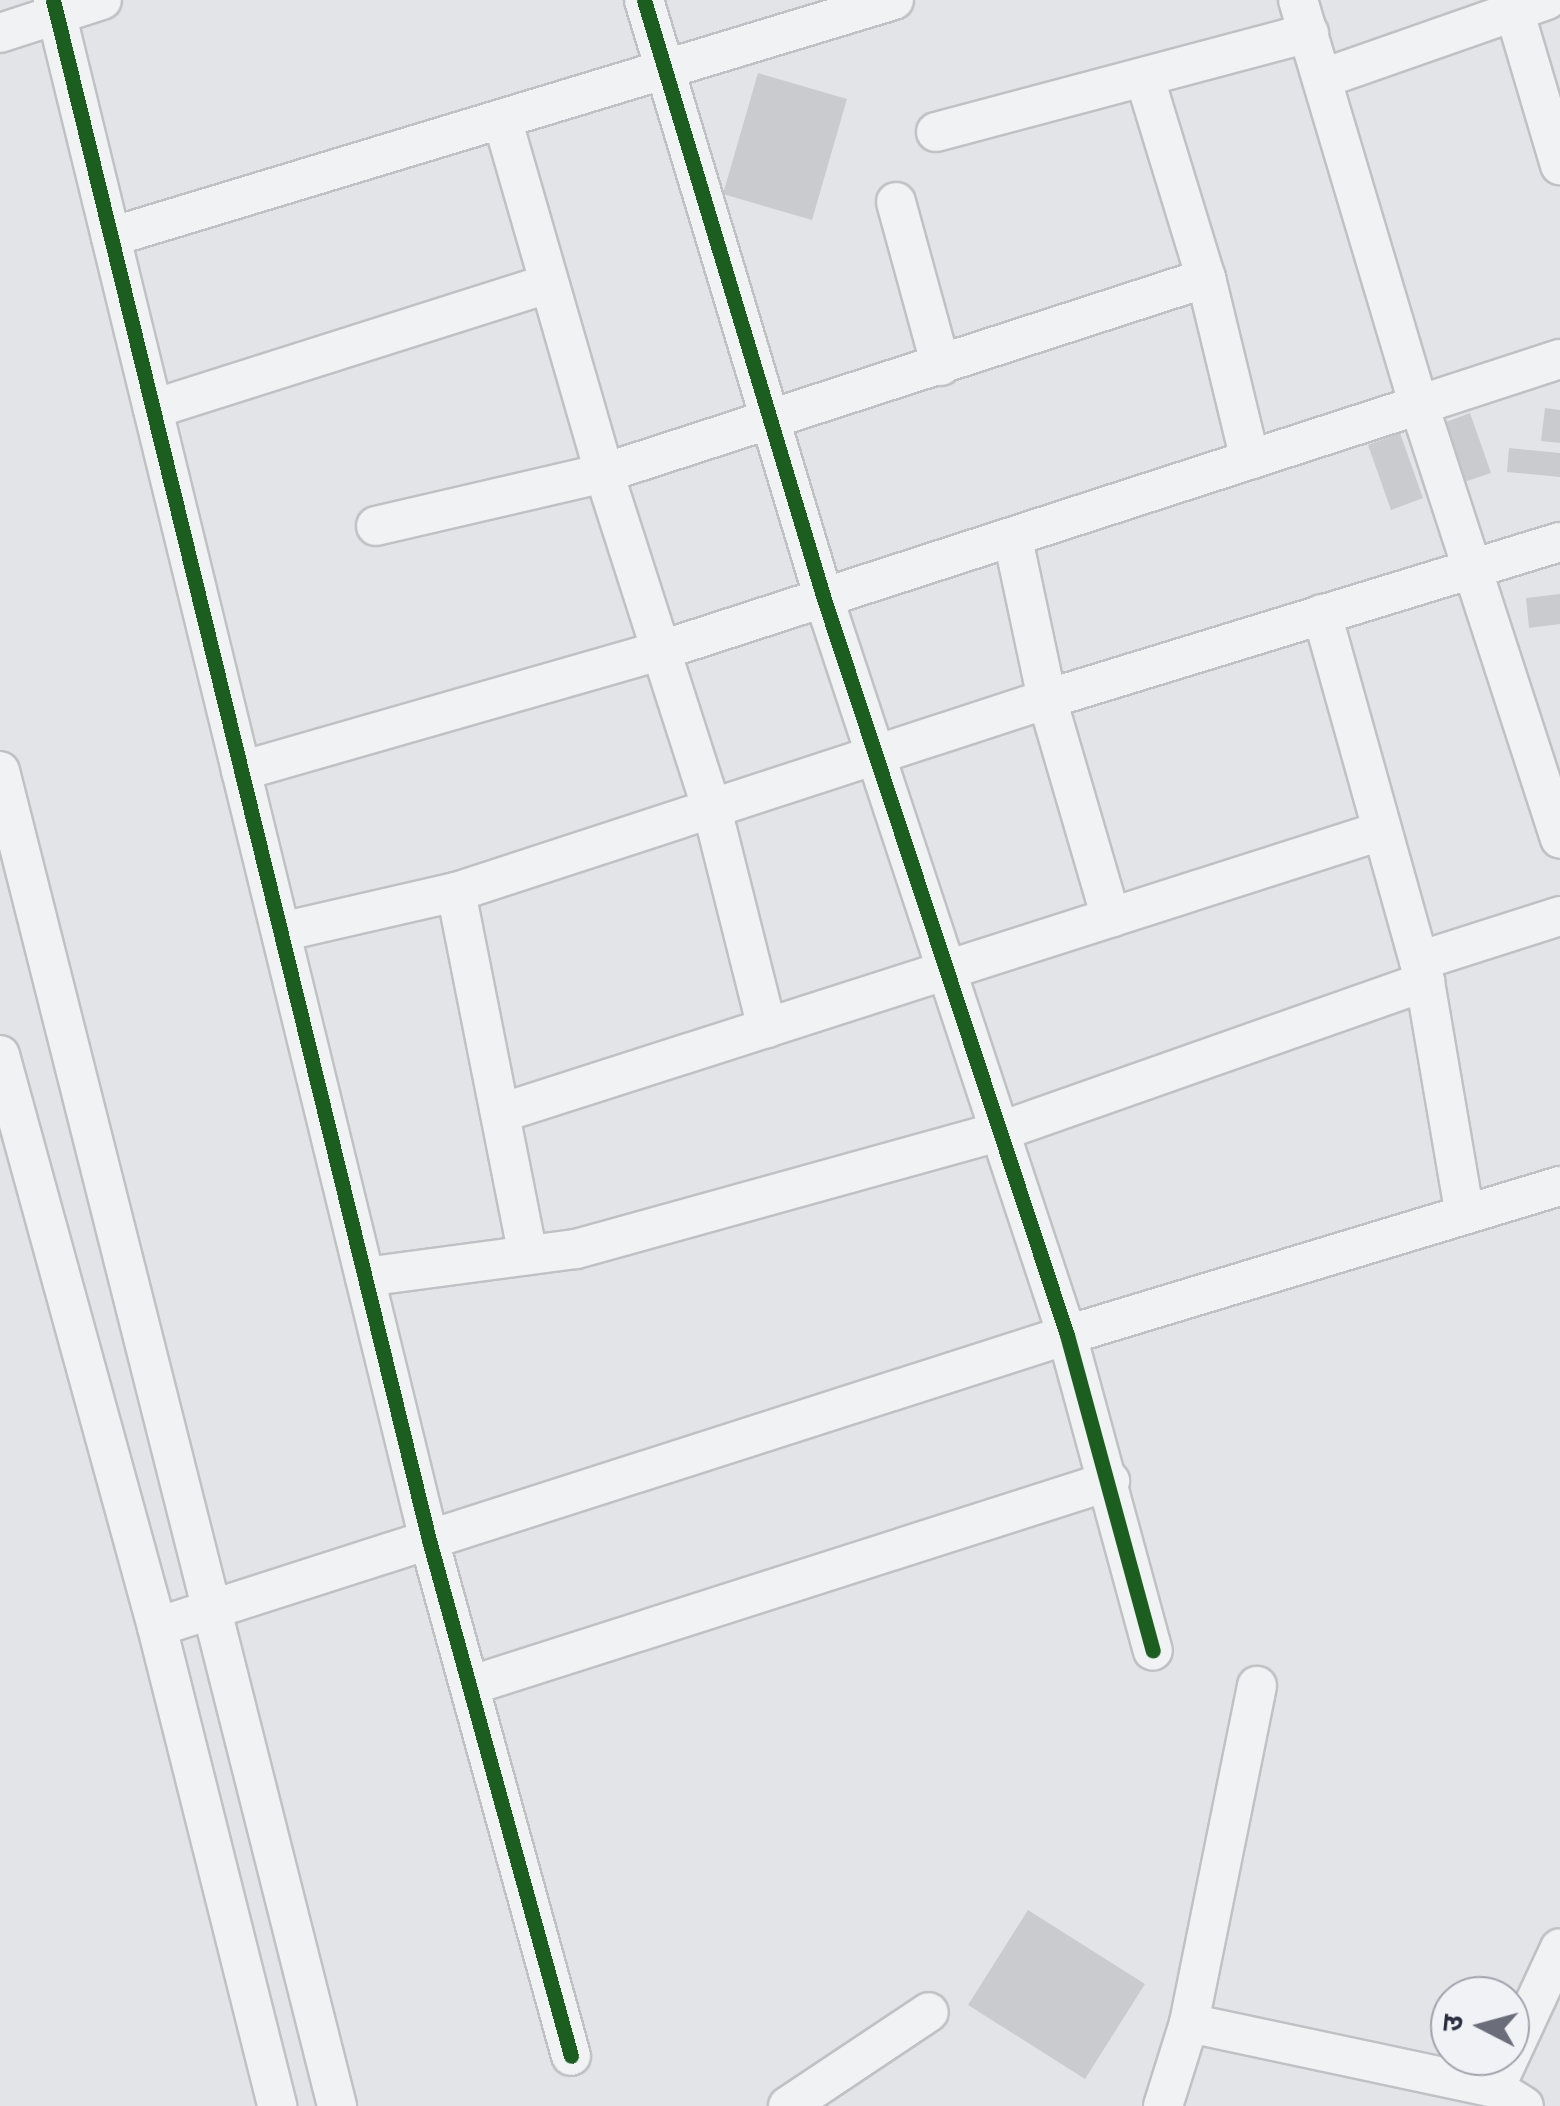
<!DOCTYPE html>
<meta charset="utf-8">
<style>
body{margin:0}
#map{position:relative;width:1560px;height:2106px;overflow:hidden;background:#e3e4e7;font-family:Quicksand,"Noto Sans Devanagari",sans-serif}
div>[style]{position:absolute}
.building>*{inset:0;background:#cacbcf}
.roads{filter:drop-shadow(2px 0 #c0c1c4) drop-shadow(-2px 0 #c0c1c4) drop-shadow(0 2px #c0c1c4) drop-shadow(0 -2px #c0c1c4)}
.minor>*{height:38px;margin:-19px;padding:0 19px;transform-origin:19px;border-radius:19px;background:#f1f2f4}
.cycleway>*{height:15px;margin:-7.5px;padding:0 7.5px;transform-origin:7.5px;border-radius:7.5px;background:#1b5e20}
span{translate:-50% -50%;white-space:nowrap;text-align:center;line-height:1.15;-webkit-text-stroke:10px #f0f2f6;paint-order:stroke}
.north{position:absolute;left:1430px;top:1976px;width:100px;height:100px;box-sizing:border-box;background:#f0f2f6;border:2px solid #a1a4ad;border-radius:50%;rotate:276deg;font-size:28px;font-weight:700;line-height:40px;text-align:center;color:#2a2e40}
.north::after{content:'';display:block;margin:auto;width:35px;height:45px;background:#6b6e7a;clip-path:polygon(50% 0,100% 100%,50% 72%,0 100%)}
</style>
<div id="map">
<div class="building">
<div style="clip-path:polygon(758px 73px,847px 99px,812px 220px,723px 194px)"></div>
<div style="clip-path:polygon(1545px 408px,1560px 410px,1560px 443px,1541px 441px)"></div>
<div style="clip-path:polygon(1470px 413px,1491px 473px,1458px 484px,1438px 425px)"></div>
<div style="clip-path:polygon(1400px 433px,1423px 498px,1391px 510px,1368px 445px)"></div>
<div style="clip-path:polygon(1509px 448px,1560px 453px,1560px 477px,1507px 472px)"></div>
<div style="clip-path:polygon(1560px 594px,1560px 624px,1529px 628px,1526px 598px)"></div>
<div style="clip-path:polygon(1028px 1910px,1145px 1984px,1085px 2079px,968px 2005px)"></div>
</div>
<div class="roads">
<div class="minor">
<div style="left:53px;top:0;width:1585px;rotate:76.28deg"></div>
<div style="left:429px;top:1540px;width:535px;rotate:74.61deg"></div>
<div style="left:644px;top:0;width:625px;rotate:73.27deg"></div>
<div style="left:824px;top:599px;width:775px;rotate:71.73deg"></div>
<div style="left:1067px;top:1335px;width:327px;rotate:74.8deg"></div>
<div style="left:1298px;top:0;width:423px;rotate:73.4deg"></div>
<div style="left:1419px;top:405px;width:148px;rotate:-18.1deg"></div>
<div style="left:1514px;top:10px;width:162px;rotate:73.5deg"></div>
<div style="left:0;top:33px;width:107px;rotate:-17.9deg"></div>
<div style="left:1324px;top:78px;width:236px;rotate:-19.3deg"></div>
<div style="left:1145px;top:79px;width:208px;rotate:73deg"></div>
<div style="left:1206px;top:278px;width:187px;rotate:76.4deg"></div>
<div style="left:503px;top:122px;width:365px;rotate:73.9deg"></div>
<div style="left:604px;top:473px;width:353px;rotate:72.2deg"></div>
<div style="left:712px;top:809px;width:226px;rotate:75.9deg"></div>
<div style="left:936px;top:132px;width:386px;rotate:-14.9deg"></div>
<div style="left:896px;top:202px;width:170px;rotate:74.7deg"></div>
<div style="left:111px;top:237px;width:818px;rotate:-16.84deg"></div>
<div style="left:153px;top:409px;width:414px;rotate:-17.6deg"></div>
<div style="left:376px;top:526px;width:234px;rotate:-13.1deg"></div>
<div style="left:604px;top:473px;width:633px;rotate:-17.95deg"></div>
<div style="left:1013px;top:539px;width:164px;rotate:78deg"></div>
<div style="left:1047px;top:699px;width:228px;rotate:73.7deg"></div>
<div style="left:1322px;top:614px;width:382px;rotate:74.4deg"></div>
<div style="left:1425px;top:982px;width:236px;rotate:80.3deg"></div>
<div style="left:0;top:771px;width:1377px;rotate:75.83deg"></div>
<div style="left:241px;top:771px;width:435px;rotate:-16deg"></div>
<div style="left:659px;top:651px;width:799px;rotate:-17.94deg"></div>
<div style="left:1419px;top:405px;width:456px;rotate:72deg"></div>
<div style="left:456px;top:892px;width:370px;rotate:78.8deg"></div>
<div style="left:281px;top:932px;width:180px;rotate:-12.9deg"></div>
<div style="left:456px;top:892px;width:622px;rotate:-18.09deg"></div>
<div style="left:1047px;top:699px;width:536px;rotate:-17.02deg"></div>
<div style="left:1419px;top:961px;width:148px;rotate:-17.7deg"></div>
<div style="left:0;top:1055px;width:593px;rotate:74.65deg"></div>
<div style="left:157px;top:1627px;width:494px;rotate:75.9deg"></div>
<div style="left:501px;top:1113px;width:924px;rotate:-17.77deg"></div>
<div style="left:365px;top:1277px;width:213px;rotate:-7.6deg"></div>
<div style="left:576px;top:1249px;width:438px;rotate:-15.5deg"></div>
<div style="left:998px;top:1132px;width:453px;rotate:-19.4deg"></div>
<div style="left:157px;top:1627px;width:956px;rotate:-17.79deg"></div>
<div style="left:1067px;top:1335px;width:515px;rotate:-16.82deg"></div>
<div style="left:472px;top:1685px;width:670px;rotate:-17.73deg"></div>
<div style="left:1189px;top:2023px;width:313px;rotate:12deg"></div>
<div style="left:1495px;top:2088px;width:34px;rotate:32deg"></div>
<div style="left:1495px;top:2088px;width:154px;rotate:-65.1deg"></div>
<div style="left:788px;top:2106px;width:169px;rotate:-33.7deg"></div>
<div style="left:1163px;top:2106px;width:87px;rotate:-72.6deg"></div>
<div style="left:1189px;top:2023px;width:344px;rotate:-78.6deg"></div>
</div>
</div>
<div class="cycleway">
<div style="left:53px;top:0;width:1585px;rotate:76.28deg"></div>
<div style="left:429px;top:1540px;width:535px;rotate:74.61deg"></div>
<div style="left:644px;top:0;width:625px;rotate:73.27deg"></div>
<div style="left:824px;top:599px;width:775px;rotate:71.73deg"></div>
<div style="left:1067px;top:1335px;width:327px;rotate:74.8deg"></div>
</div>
<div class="north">उ</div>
</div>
